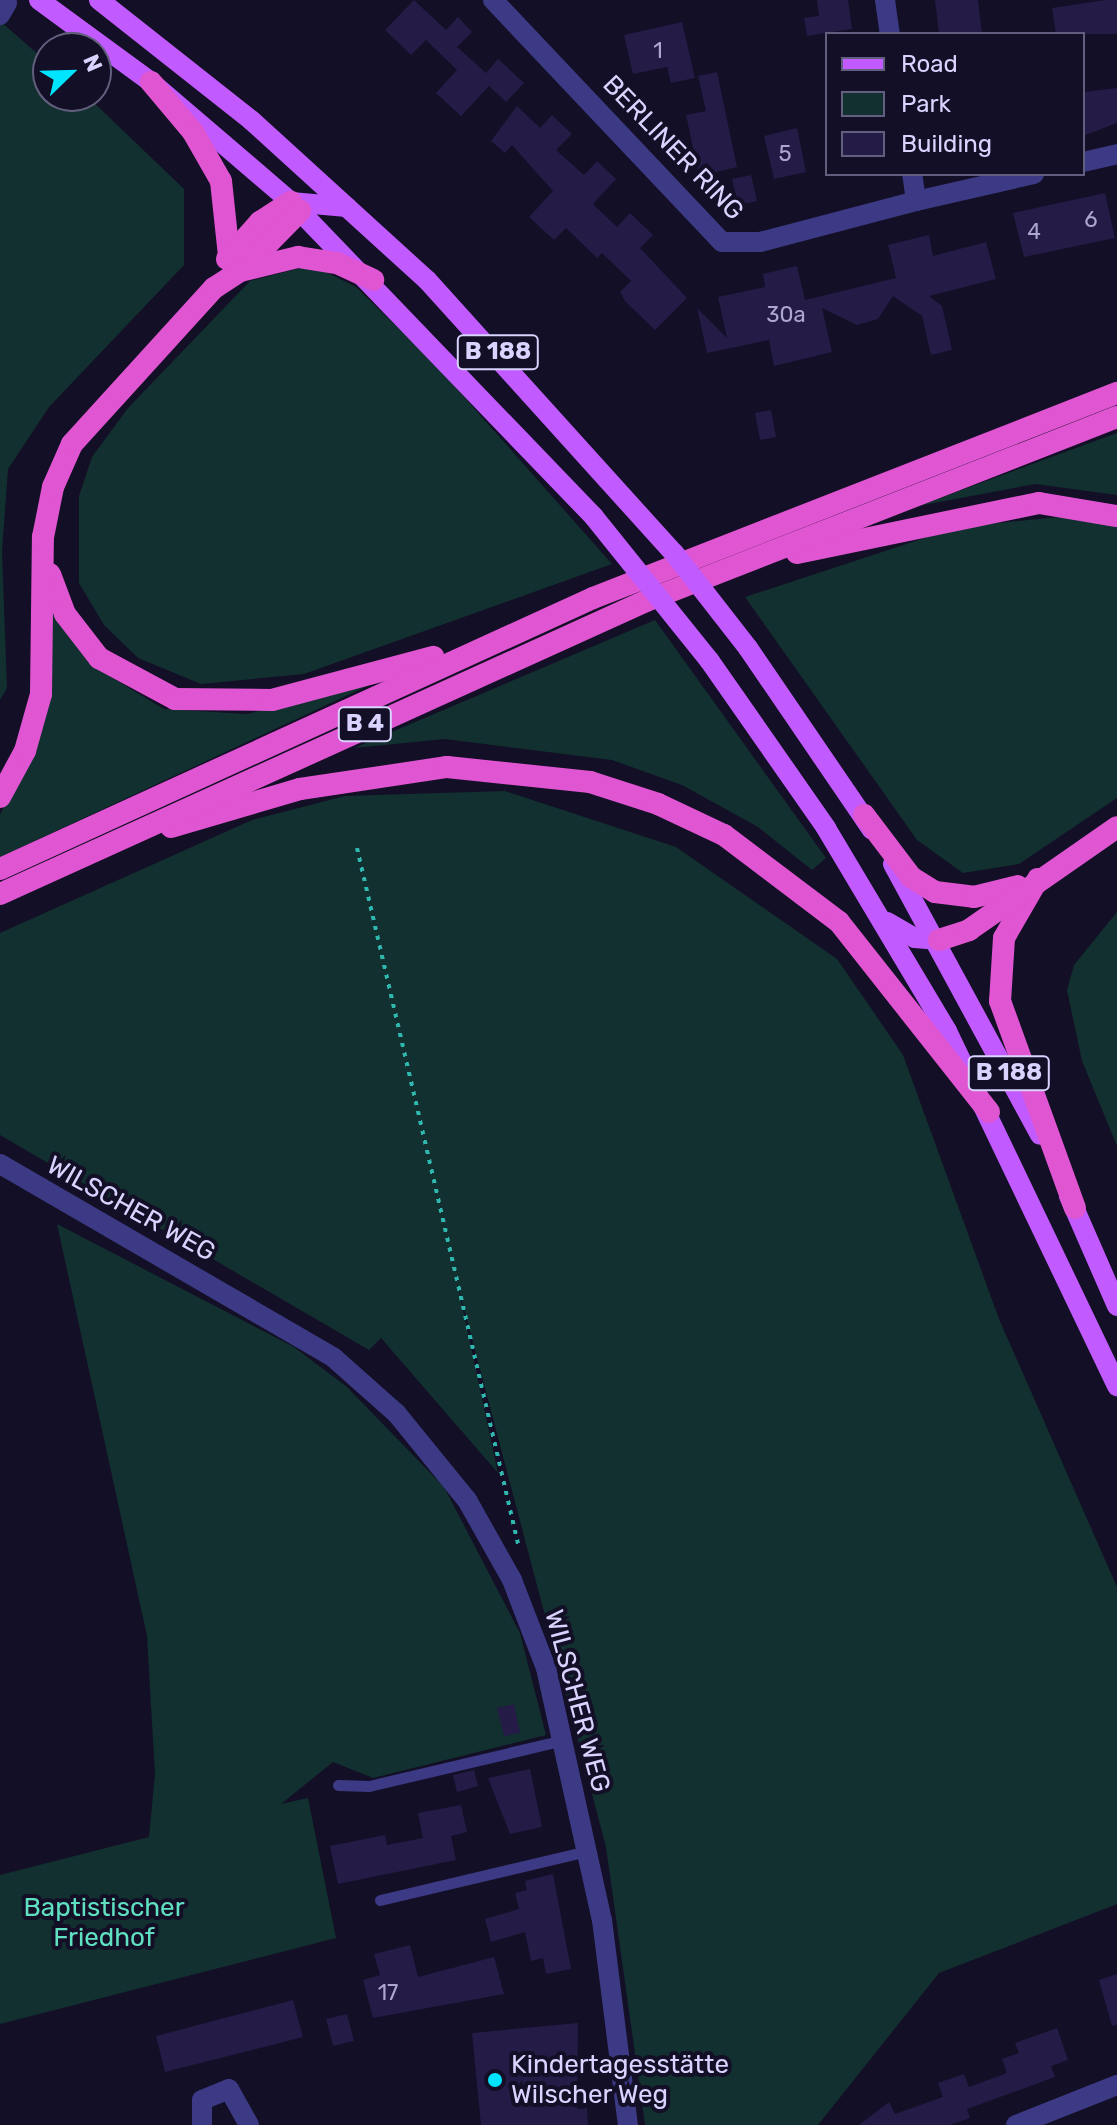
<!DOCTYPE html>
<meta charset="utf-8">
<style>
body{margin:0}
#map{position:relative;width:1117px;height:2125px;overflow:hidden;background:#130f26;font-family:Rubik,sans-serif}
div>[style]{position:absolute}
.green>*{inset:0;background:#12302f}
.building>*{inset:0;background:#241b47}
.path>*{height:4px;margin-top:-2px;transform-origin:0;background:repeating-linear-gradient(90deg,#2fb8b0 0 4px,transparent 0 10px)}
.service>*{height:11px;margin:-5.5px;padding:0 5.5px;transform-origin:5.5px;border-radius:5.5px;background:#3d3a85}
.minor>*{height:20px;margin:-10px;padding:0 10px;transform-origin:10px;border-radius:10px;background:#3d3a85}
.tertiary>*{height:20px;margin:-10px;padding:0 10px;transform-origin:10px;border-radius:10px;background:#3d3a85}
.primary>*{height:20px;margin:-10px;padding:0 10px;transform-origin:10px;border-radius:10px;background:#c25bff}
.trunk>*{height:22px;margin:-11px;padding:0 11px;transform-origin:11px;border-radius:11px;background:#e055d1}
.primary-bridge>*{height:20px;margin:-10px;padding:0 10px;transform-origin:10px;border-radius:10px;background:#c25bff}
.dots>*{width:22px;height:22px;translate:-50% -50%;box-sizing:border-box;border:4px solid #130f26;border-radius:50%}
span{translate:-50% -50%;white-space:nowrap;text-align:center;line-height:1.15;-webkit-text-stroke:8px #130f26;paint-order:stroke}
.number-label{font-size:22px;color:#aca6d1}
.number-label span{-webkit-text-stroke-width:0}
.shield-label span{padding:2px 6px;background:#130f26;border:2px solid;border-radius:6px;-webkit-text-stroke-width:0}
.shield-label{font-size:24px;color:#d9d4ff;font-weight:700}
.street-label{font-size:26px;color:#d9d4ff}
.park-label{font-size:26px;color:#5fe0c0}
.poi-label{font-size:26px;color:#d9d4ff}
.left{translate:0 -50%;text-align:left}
.legend{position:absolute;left:825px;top:32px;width:260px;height:144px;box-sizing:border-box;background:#130f26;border:2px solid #625e7d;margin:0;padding:10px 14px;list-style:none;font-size:24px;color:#d9d4ff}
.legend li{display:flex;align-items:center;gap:16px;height:40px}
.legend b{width:40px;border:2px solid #625e7d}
.north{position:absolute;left:32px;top:32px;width:80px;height:80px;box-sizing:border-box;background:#130f26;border:2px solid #625e7d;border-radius:50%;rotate:67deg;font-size:22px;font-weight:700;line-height:32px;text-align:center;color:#d9d4ff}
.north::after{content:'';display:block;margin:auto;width:28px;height:36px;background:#00e5ff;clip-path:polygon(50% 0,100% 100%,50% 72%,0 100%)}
</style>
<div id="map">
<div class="green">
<div style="clip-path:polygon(0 21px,48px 63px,48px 96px,87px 96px,184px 189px,184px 265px,49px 407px,8px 469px,2px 551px,7px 688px,0 700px)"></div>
<div style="clip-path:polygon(312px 265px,356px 287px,434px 363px,612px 564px,304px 674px,201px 684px,138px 658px,104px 625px,79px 583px,79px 496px,92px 457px,128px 408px,250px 281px)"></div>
<div style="clip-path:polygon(1117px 433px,1117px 495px,1035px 484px,918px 506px)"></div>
<div style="clip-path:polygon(1079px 515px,1117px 527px,1117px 798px,1019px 864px,963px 873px,917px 840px,745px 597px,958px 527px)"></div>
<div style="clip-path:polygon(47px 602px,96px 668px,164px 709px,247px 714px,376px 682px,0 857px,0 815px,46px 717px,52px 680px)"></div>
<div style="clip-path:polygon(655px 620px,826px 858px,812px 870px,758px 827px,682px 785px,612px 760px,445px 739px,354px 748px)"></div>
<div style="clip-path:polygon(505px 791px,676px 847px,837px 959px,903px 1055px,999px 1319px,1117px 1587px,1117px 1904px,939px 1973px,818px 2125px,645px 2125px,606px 1847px,457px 1282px,498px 1473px,381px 1338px,369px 1350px,0 1135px,0 933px,252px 820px,345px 796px)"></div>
<div style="clip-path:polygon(1117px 912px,1117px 1146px,1082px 1061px,1067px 990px,1074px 965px)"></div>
<div style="clip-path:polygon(57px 1224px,294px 1347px,347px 1387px,444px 1487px,520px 1633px,546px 1735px,373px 1778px,333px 1762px,281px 1804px,308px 1798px,336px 1938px,0 2024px,0 1875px,149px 1837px,155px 1774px,147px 1636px)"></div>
</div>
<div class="building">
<div style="clip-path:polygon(414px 0,446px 30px,458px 17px,472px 32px,457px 47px,486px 73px,498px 59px,524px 83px,506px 102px,489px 86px,461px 116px,436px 93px,457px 70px,426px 40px,411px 55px,385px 30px)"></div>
<div style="clip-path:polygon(817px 0,848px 0,852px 29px,807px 36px,804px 18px,819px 16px)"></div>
<div style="clip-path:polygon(935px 0,978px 0,982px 34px,939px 34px)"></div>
<div style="clip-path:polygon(1106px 0,1117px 0,1117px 34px,1056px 34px,1052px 8px)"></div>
<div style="clip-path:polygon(682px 22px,695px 78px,671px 83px,667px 67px,633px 74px,624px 35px)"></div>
<div style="clip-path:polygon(717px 72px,737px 167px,699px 176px,686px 115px,706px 111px,698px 76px)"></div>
<div style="clip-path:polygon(1117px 88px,1117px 123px,1083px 136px,1083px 92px)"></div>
<div style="clip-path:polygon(517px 106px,540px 128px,552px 115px,572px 134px,556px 150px,584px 175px,597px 161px,616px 179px,593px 204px,617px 227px,630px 213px,653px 235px,640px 248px,687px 298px,655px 330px,625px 301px,620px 292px,631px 281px,602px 253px,597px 258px,566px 228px,554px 240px,529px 217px,553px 191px,512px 145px,505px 153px,491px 141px)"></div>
<div style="clip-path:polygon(797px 128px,806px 172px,774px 179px,764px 136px)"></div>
<div style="clip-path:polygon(751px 175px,757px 201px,738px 205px,732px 179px)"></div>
<div style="clip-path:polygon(1105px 193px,1115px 238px,1024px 257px,1013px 213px)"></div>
<div style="clip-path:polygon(929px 235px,933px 256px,986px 242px,996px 279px,929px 296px,942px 306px,952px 350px,931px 355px,922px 316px,893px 296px,878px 319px,857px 325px,822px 308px,832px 352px,774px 366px,769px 340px,707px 353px,697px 308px,727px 338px,718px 297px,765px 287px,763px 274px,797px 266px,805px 300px,896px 278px,888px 245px)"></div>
<div style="clip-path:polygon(771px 410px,776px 437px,760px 440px,755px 413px)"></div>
<div style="clip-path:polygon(514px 1704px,520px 1733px,504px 1736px,497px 1708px)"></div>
<div style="clip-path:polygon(530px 1769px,542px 1827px,510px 1834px,488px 1778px)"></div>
<div style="clip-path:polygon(474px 1770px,478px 1786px,457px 1792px,453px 1775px)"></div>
<div style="clip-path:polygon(461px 1805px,467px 1832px,451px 1836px,456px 1860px,338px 1884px,330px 1846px,385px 1835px,387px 1845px,423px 1838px,418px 1813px)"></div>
<div style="clip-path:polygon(553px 1874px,571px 1969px,546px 1974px,543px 1958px,531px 1961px,525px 1932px,491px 1942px,485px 1919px,519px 1909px,515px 1893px,527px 1890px,525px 1881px)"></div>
<div style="clip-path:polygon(410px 1945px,418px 1977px,494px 1957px,504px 1994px,373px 2018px,363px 1980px,380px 1975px,374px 1954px)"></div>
<div style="clip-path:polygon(1117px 1974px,1117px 2025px,1112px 2026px,1099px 1980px)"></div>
<div style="clip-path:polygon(293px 2000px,303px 2037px,165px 2072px,156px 2036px)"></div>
<div style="clip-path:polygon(347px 2014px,354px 2041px,333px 2046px,326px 2019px)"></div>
<div style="clip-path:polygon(578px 2023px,577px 2109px,587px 2108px,588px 2125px,481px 2125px,472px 2033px)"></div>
<div style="clip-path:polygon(1057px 2028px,1068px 2060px,1051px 2066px,1055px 2077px,967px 2109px,970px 2118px,950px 2125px,859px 2125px,889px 2102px,895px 2114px,943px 2097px,938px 2083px,964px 2074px,969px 2087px,1007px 2073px,1002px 2059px,1019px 2053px,1015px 2043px)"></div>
</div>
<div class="path">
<div style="left:357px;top:848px;width:719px;rotate:76.97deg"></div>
</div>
<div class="service">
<div style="left:338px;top:1785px;width:31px;rotate:2deg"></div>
<div style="left:369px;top:1786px;width:200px;rotate:-13.3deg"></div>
<div style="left:380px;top:1900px;width:214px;rotate:-13.3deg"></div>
</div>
<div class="minor">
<div style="left:493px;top:0;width:333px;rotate:46.6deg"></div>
<div style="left:722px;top:242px;width:38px"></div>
<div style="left:760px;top:242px;width:161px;rotate:-14.7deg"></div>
<div style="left:916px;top:201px;width:27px;rotate:-98deg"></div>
<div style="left:885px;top:0;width:34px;rotate:82deg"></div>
<div style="left:1083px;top:162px;width:35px;rotate:-13deg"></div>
<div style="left:916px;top:201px;width:121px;rotate:-12.9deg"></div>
<div style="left:202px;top:2125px;width:25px;rotate:-90deg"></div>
<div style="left:202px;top:2100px;width:29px;rotate:-22deg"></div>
<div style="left:229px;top:2089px;width:41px;rotate:60.9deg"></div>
<div style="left:1016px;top:2125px;width:109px;rotate:-21.6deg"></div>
</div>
<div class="tertiary">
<div style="left:0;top:15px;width:14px;rotate:-60deg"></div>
<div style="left:0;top:1164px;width:386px;rotate:30.1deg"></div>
<div style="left:334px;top:1358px;width:84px;rotate:41.6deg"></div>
<div style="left:397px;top:1414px;width:111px;rotate:50.9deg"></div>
<div style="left:467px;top:1500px;width:92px;rotate:60.6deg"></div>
<div style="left:512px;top:1580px;width:94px;rotate:68.9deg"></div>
<div style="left:546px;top:1668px;width:258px;rotate:77.5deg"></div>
<div style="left:602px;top:1920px;width:207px;rotate:82.8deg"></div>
</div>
<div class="primary">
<div style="left:39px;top:0;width:139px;rotate:36.2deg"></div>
<div style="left:151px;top:82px;width:184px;rotate:40.6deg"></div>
<div style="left:291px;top:202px;width:437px;rotate:46.1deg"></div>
<div style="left:99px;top:0;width:194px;rotate:38.3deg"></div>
<div style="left:251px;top:120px;width:238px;rotate:42.3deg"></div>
<div style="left:427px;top:280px;width:368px;rotate:47.9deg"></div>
<div style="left:291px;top:202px;width:56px;rotate:5.1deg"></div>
<div style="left:748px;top:648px;width:220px;rotate:55.7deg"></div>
<div style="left:709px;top:660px;width:205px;rotate:55.1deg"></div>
<div style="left:826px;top:828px;width:236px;rotate:59.2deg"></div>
<div style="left:947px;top:1031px;width:394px;rotate:64.4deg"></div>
<div style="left:893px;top:864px;width:308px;rotate:61.5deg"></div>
<div style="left:887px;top:922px;width:32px;rotate:30deg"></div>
<div style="left:915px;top:938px;width:24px;rotate:5deg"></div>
<div style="left:1069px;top:1196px;width:120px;rotate:66.4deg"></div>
</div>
<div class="trunk">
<div style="left:151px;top:82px;width:65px;rotate:50deg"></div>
<div style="left:193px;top:132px;width:56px;rotate:60.3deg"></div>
<div style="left:221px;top:181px;width:75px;rotate:83.9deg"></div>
<div style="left:227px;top:259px;width:50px;rotate:-48.3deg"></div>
<div style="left:260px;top:222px;width:37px;rotate:-33deg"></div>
<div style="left:247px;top:265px;width:76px;rotate:-45.5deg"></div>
<div style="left:797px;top:553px;width:247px;rotate:-11.7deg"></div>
<div style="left:1039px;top:503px;width:79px;rotate:9.5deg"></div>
<div style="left:50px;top:574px;width:43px;rotate:69.4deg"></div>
<div style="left:65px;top:614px;width:56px;rotate:52.3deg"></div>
<div style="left:99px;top:658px;width:86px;rotate:28.3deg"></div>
<div style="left:175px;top:699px;width:97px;rotate:0.6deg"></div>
<div style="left:272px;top:700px;width:167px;rotate:-15deg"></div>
<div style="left:0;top:797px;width:52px;rotate:-61.5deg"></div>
<div style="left:25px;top:751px;width:59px;rotate:-74.3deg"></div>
<div style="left:41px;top:694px;width:157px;rotate:-89.3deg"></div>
<div style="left:43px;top:537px;width:51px;rotate:-78.7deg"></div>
<div style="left:53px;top:487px;width:47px;rotate:-66.2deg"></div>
<div style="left:72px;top:444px;width:211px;rotate:-47.7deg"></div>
<div style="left:214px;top:288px;width:31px;rotate:-33deg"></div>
<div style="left:240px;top:271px;width:60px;rotate:-13.6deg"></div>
<div style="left:298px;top:257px;width:39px;rotate:9deg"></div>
<div style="left:337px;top:263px;width:40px;rotate:25deg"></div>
<div style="left:864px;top:815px;width:78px;rotate:52.8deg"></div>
<div style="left:911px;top:877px;width:28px;rotate:32deg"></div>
<div style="left:935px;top:892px;width:39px;rotate:7deg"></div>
<div style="left:974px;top:897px;width:45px;rotate:-14deg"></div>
<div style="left:171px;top:827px;width:134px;rotate:-16.4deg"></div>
<div style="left:300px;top:789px;width:149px;rotate:-8.5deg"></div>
<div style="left:447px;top:767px;width:144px;rotate:6deg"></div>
<div style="left:590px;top:782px;width:71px;rotate:17.9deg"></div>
<div style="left:658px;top:804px;width:73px;rotate:25.2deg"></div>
<div style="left:724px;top:835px;width:144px;rotate:37.1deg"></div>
<div style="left:839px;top:922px;width:242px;rotate:51.7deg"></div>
<div style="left:0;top:869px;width:652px;rotate:-24.56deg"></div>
<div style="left:593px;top:598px;width:563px;rotate:-21.37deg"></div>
<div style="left:1038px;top:879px;width:68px;rotate:120deg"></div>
<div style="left:1004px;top:938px;width:63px;rotate:93.6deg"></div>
<div style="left:1000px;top:1001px;width:220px;rotate:70.1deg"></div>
<div style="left:0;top:894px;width:709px;rotate:-24.4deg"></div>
<div style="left:646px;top:601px;width:506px;rotate:-21.34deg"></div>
<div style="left:939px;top:940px;width:32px;rotate:-18deg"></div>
<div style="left:969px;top:930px;width:180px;rotate:-34.8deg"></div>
</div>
<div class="primary-bridge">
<div style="left:594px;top:517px;width:184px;rotate:51.2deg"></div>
<div style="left:674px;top:553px;width:120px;rotate:52.1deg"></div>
</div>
<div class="dots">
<div style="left:495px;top:2080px;background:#00e5ff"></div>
</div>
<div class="number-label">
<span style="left:658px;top:51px">1</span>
<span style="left:785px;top:154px">5</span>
<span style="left:1091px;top:220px">6</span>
<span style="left:1034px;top:232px">4</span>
<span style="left:786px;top:315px">30a</span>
<span style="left:388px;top:1993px">17</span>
</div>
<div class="shield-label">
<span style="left:498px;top:352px">B 188</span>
<span style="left:365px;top:724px">B 4</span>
<span style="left:1009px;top:1073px">B 188</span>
</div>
<div class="street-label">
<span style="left:673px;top:148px;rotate:46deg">BERLINER RING</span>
<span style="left:131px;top:1209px;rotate:29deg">WILSCHER WEG</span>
<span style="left:577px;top:1701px;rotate:75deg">WILSCHER WEG</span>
</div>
<div class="park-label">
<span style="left:104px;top:1923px">Baptistischer<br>Friedhof</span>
</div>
<div class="poi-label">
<span class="left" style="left:511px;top:2080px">Kindertagesstätte<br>Wilscher Weg</span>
</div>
<ul class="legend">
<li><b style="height:10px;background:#c25bff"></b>Road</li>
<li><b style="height:22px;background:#12302f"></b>Park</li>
<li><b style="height:22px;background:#241b47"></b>Building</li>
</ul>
<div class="north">N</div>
</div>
